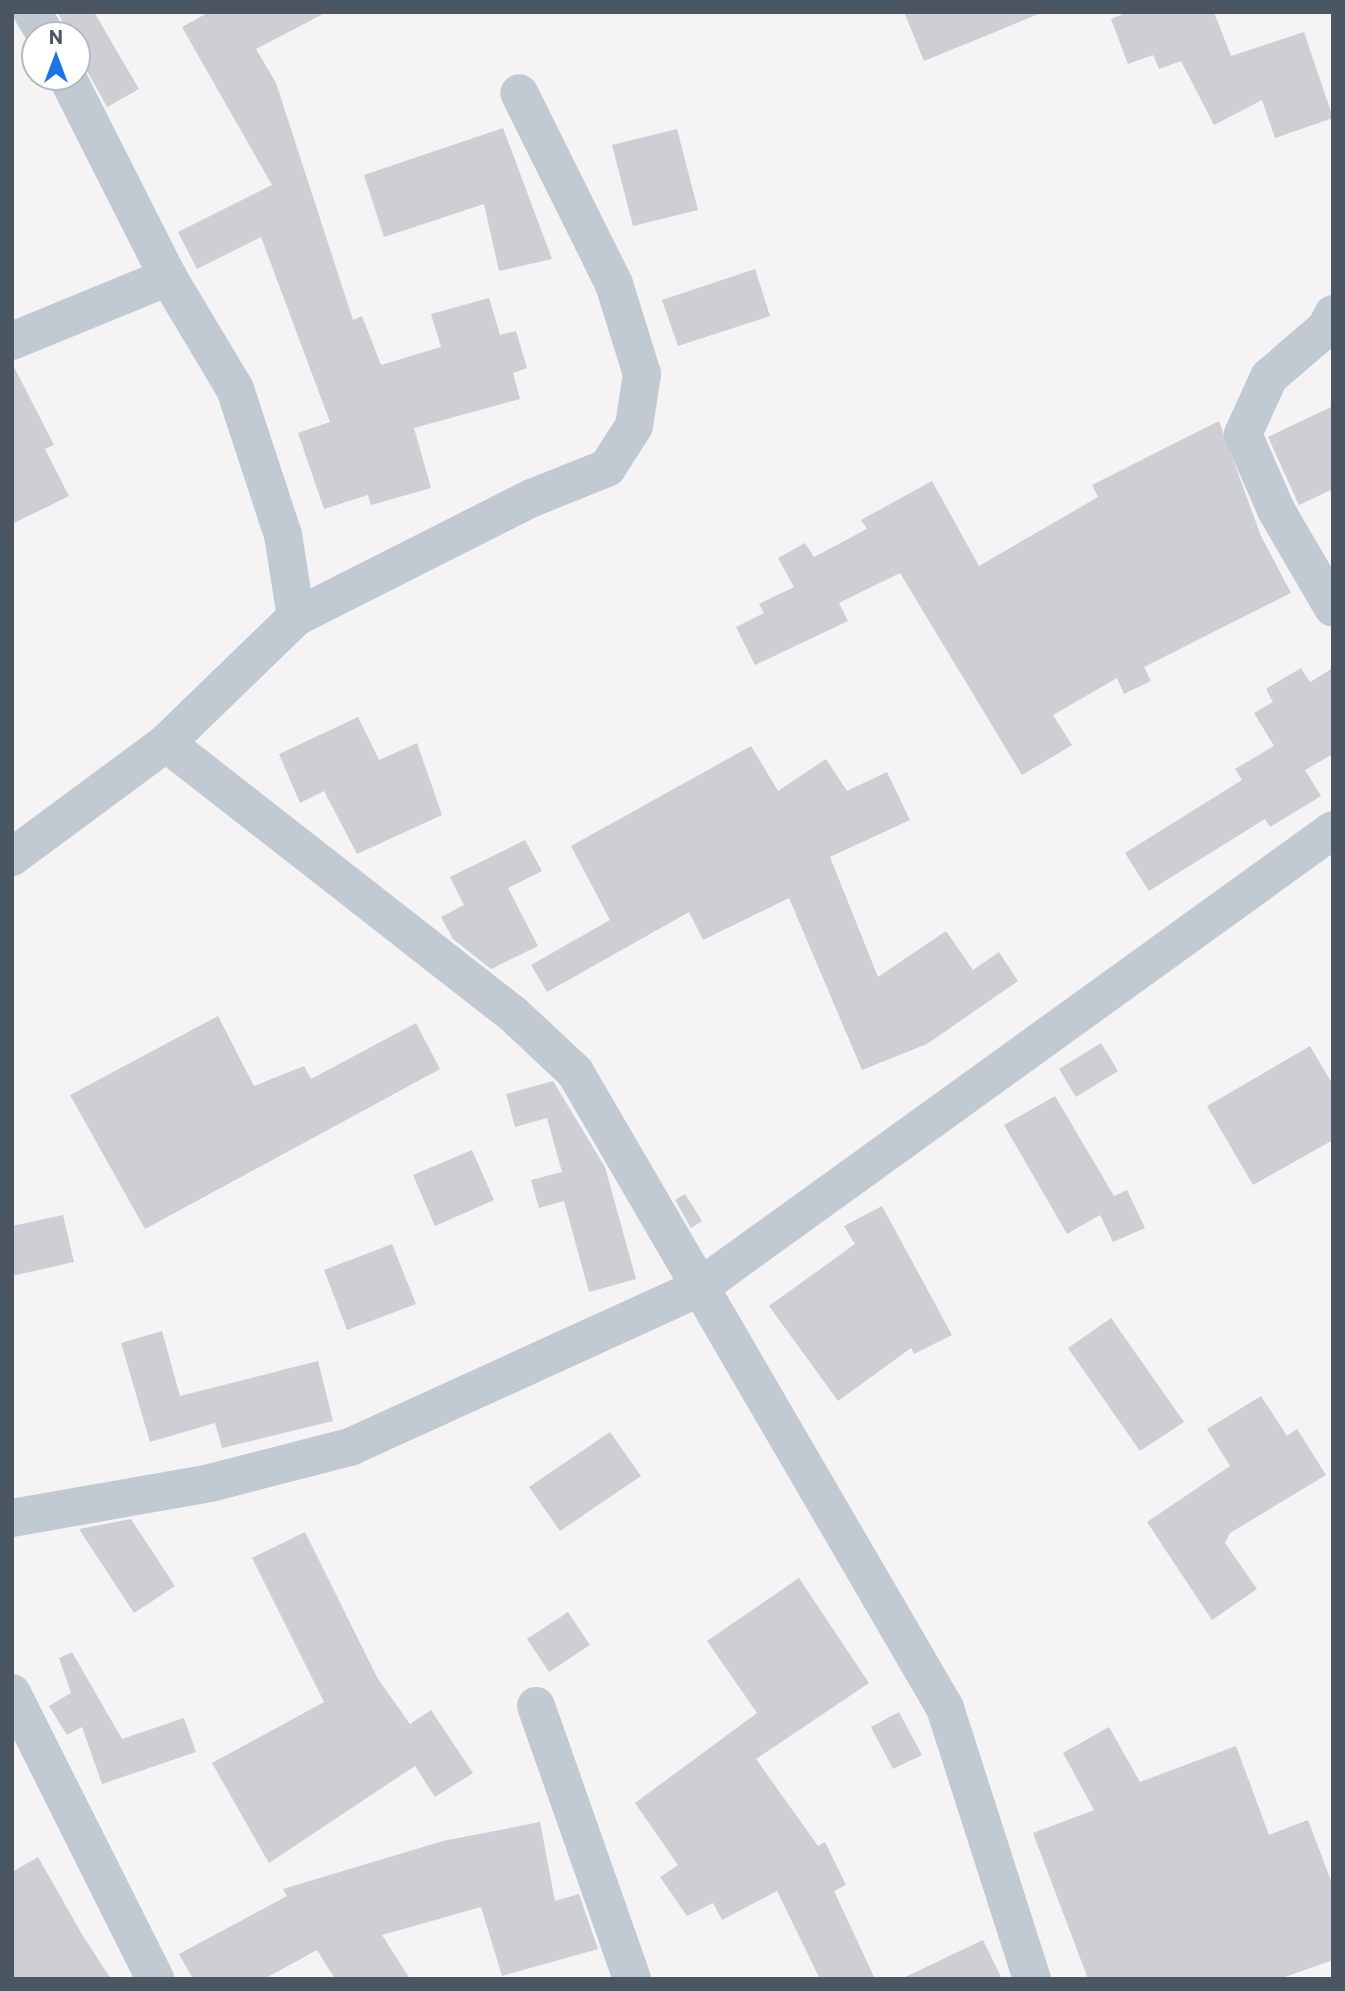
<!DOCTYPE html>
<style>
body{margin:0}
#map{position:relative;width:1345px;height:1991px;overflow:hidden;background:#f5f3f3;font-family:Commissioner,sans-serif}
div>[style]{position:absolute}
.building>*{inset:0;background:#cdcfd5}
.minor>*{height:38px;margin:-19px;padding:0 19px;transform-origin:19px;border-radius:19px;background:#c1cad2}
span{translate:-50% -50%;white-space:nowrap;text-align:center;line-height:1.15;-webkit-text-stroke:6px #fff;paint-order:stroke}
.frame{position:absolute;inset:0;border:14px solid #4a5661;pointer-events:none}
.north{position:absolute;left:21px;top:21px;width:70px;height:70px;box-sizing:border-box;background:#fff;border:2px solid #b7bbc0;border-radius:50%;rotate:0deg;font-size:19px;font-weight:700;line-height:28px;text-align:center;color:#4a5661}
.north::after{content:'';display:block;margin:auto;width:24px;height:32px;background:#1a73e8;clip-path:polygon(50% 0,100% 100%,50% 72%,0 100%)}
</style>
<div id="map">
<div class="building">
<div style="clip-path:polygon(58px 12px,94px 12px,139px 89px,107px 107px,82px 62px,77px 35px,68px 35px)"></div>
<div style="clip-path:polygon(209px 12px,327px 12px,256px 49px,276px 83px,353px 320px,362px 316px,381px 365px,441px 347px,431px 314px,489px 298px,500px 335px,516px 331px,527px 368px,513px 373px,520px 399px,414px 428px,431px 488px,371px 505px,368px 495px,324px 509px,298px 433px,330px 422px,261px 237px,197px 269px,178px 232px,272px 185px,182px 27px)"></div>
<div style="clip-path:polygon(904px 12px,1040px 12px,1041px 13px,924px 61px)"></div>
<div style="clip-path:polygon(1128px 12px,1214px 12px,1231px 56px,1304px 32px,1333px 118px,1275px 138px,1262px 100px,1214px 125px,1181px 61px,1159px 69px,1153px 55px,1128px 64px,1111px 19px)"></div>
<div style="clip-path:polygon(503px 128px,552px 259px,499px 271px,484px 204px,384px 237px,364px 175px)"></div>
<div style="clip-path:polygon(677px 129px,698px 210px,633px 226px,612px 145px)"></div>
<div style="clip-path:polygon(755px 269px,770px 316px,678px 346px,662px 300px)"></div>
<div style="clip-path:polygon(12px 363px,54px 445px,45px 449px,69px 496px,12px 524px)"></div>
<div style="clip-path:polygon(1333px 406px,1333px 489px,1299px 505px,1268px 437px)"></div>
<div style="clip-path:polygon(1219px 421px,1261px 536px,1291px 593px,1144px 667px,1151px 681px,1124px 694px,1117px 678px,1053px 715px,1072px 745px,1022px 775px,900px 573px,839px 603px,848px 621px,755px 665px,736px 627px,764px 613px,759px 604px,794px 587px,778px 558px,805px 543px,814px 557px,867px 529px,861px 520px,932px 481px,979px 566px,1098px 497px,1092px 485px)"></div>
<div style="clip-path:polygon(1301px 668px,1310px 682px,1333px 668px,1333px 754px,1305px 770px,1321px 796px,1270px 827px,1265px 819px,1149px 891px,1125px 853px,1242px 780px,1235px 769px,1274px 746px,1254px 713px,1273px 702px,1266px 689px)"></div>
<div style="clip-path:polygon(358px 717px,379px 760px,417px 743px,442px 815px,357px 854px,324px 791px,300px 803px,279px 754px)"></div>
<div style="clip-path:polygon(751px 746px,778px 791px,826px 759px,847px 791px,887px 772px,910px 820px,830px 857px,878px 977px,946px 931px,973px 970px,999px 952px,1018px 981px,927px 1044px,862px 1070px,789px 898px,703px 940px,689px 912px,547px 992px,531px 965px,610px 920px,571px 846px)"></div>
<div style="clip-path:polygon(525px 840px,542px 871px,508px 888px,538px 946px,491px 969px,453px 939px,441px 917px,464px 905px,450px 877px)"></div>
<div style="clip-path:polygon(218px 1016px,254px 1086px,304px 1066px,311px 1079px,416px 1023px,440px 1069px,145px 1229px,70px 1095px)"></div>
<div style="clip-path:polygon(1101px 1043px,1118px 1071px,1076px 1097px,1059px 1069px)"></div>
<div style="clip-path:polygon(1310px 1046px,1333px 1085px,1333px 1140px,1253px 1185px,1207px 1106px)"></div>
<div style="clip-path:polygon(553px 1081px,605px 1167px,636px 1279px,589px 1292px,564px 1201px,539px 1208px,531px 1180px,562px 1172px,547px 1118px,515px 1127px,506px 1094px)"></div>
<div style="clip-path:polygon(1055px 1096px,1114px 1196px,1127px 1190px,1145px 1228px,1113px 1242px,1100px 1215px,1067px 1234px,1004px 1125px)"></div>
<div style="clip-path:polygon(472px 1150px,494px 1200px,435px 1226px,413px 1175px)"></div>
<div style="clip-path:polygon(685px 1194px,702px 1221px,691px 1228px,675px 1200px)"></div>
<div style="clip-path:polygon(882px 1206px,952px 1335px,914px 1354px,911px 1348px,838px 1401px,769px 1306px,855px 1244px,844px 1226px)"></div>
<div style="clip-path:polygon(63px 1215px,74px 1262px,12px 1276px,12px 1226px)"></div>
<div style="clip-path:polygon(392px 1244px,416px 1304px,347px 1330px,324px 1270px)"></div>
<div style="clip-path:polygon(1111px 1318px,1184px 1422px,1140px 1451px,1068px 1348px)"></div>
<div style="clip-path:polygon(162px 1331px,180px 1396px,318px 1361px,333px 1421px,222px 1448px,215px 1423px,150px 1442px,121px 1343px)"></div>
<div style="clip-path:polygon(1261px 1396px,1287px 1436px,1297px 1429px,1326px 1475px,1230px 1533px,1225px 1543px,1257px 1589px,1212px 1620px,1147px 1522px,1230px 1466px,1207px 1429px)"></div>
<div style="clip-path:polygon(610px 1432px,641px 1476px,560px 1531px,529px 1487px)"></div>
<div style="clip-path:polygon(131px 1519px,175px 1586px,134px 1613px,79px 1529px)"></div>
<div style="clip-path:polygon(305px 1532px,378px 1679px,410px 1724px,431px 1710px,473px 1773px,435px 1797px,415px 1766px,269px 1863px,212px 1763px,324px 1702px,252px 1558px)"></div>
<div style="clip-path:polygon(799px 1578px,869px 1683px,756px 1759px,818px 1846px,825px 1842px,846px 1885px,834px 1891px,875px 1979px,820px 1979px,777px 1891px,722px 1920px,713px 1903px,687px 1916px,660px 1877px,678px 1865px,635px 1803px,757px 1713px,707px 1641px)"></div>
<div style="clip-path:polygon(568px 1612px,590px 1645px,549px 1672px,527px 1639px)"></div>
<div style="clip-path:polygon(72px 1652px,122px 1739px,184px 1718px,196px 1752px,102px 1784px,82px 1727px,67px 1735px,49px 1706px,71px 1693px,59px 1658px)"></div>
<div style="clip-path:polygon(899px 1712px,922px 1755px,893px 1769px,871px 1727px)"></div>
<div style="clip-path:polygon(1109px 1727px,1140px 1782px,1236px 1746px,1269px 1835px,1308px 1820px,1333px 1886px,1333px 1960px,1279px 1979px,1088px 1979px,1033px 1833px,1094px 1810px,1063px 1753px)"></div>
<div style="clip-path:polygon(540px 1822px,555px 1901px,579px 1894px,598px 1949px,502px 1976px,481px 1907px,382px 1935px,410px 1979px,335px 1979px,317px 1950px,264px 1979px,193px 1979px,179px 1954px,287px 1896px,283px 1889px,443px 1841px)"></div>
<div style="clip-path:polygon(38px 1857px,83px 1936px,111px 1979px,12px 1979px,12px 1872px)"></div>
<div style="clip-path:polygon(983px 1940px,1002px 1979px,901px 1979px)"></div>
</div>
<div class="minor">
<div style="left:32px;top:12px;width:27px;rotate:59deg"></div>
<div style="left:67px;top:77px;width:224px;rotate:63.2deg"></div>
<div style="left:168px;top:277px;width:131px;rotate:59.1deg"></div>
<div style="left:235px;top:389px;width:154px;rotate:71.8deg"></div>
<div style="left:283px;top:535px;width:83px;rotate:81deg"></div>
<div style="left:1333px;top:314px;width:16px;rotate:117deg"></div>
<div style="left:1326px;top:328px;width:75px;rotate:139.3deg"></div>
<div style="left:1269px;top:377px;width:63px;rotate:114.5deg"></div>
<div style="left:1243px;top:434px;width:83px;rotate:66.5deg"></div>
<div style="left:1276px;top:510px;width:113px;rotate:59.8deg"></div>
<div style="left:12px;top:341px;width:169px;rotate:-22.3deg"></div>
<div style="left:166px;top:743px;width:440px;rotate:38deg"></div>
<div style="left:513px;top:1014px;width:85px;rotate:43.1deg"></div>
<div style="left:575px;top:1072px;width:736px;rotate:59.81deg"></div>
<div style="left:945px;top:1708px;width:285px;rotate:72.2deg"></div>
<div style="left:12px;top:857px;width:192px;rotate:-36.5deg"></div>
<div style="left:166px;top:743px;width:181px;rotate:-44.1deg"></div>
<div style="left:296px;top:617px;width:264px;rotate:-26.8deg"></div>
<div style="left:532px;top:498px;width:81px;rotate:-21.8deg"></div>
<div style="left:607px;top:468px;width:50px;rotate:-57.3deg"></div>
<div style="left:634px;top:426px;width:53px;rotate:-81.3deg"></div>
<div style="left:642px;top:374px;width:94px;rotate:-107.3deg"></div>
<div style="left:614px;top:284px;width:213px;rotate:-116.4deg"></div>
<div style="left:12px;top:1518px;width:201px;rotate:-10deg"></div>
<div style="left:210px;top:1483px;width:145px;rotate:-14.4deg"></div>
<div style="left:350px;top:1447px;width:381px;rotate:-24.5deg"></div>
<div style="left:697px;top:1289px;width:784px;rotate:-35.82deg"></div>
<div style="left:12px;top:1693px;width:320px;rotate:63.4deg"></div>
<div style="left:536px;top:1706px;width:289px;rotate:70.6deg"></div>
</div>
<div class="frame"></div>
<div class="north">N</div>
</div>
